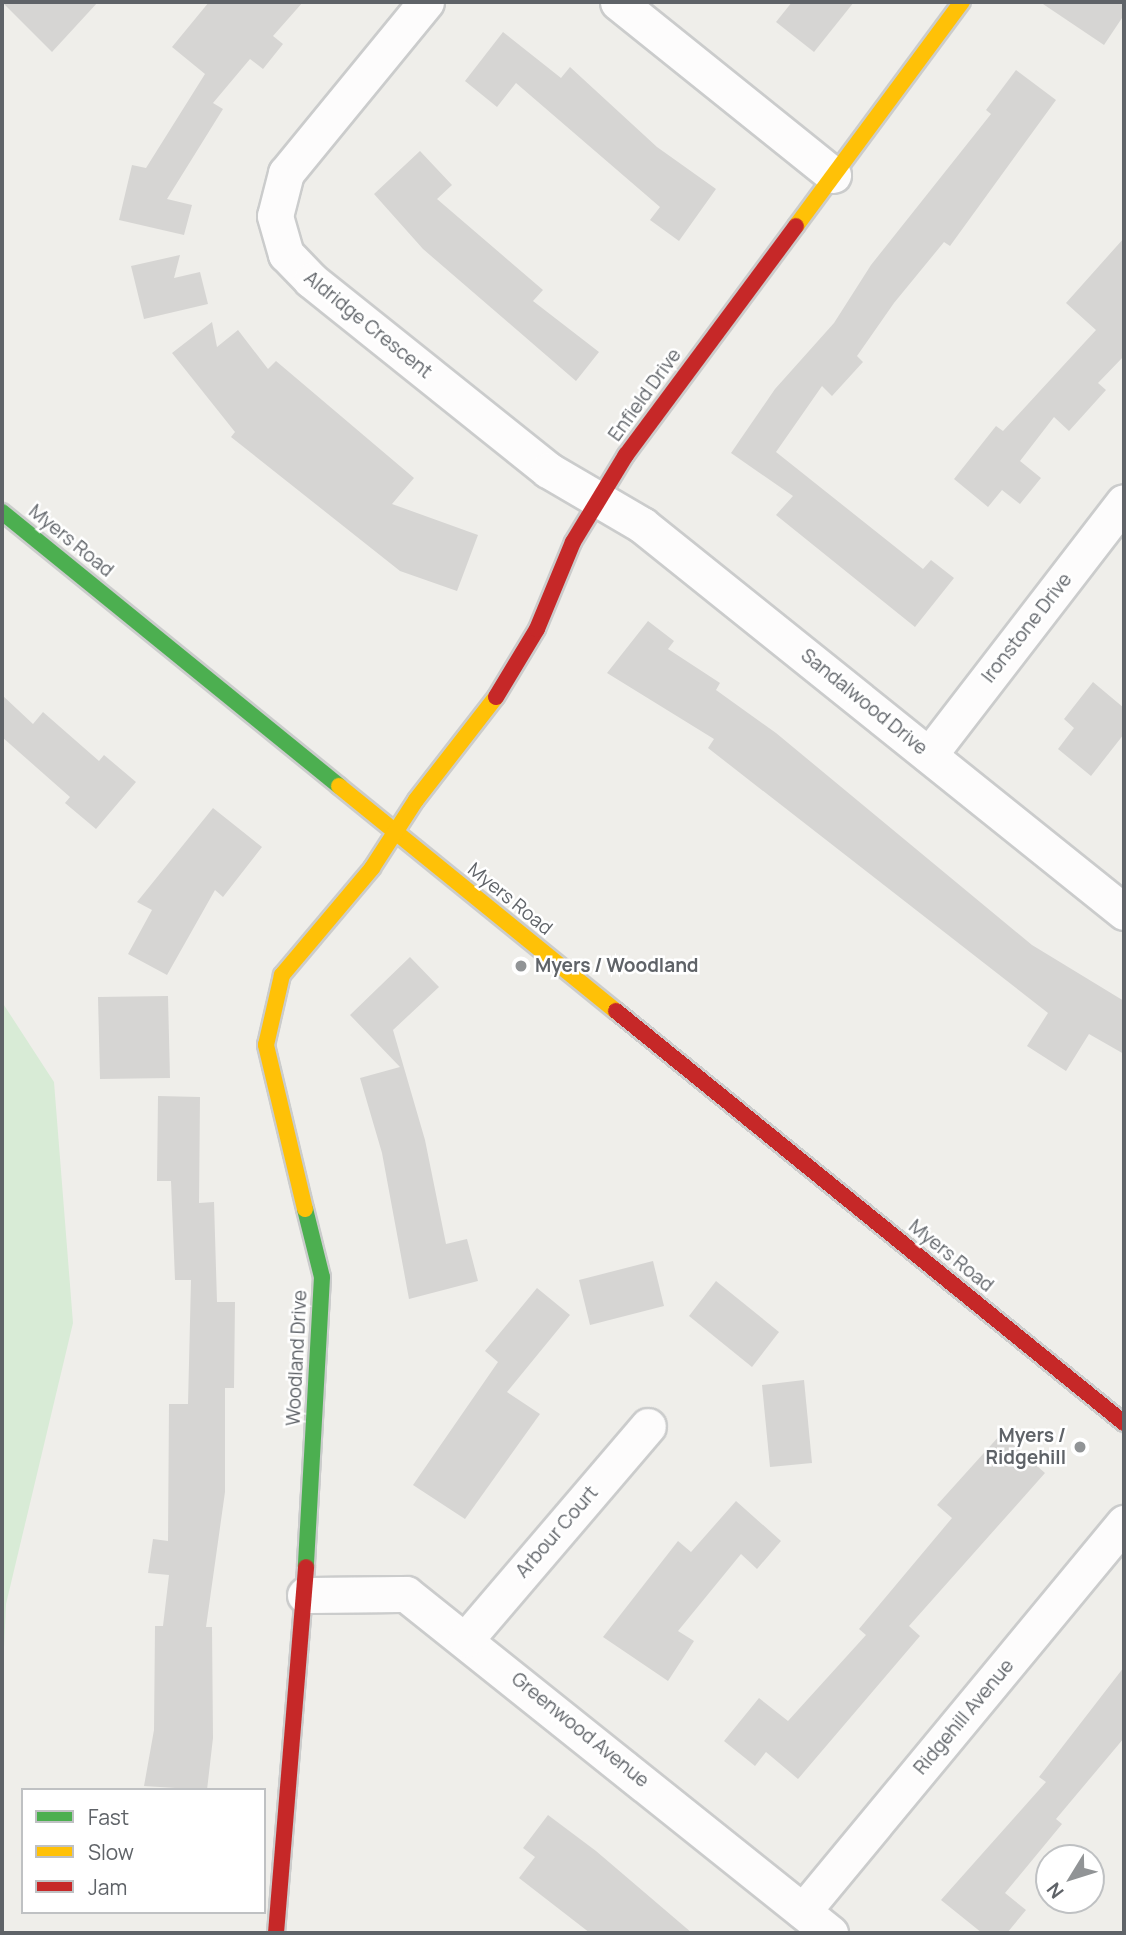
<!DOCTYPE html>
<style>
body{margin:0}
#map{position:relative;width:1126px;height:1935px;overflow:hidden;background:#efeeea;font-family:Manrope,sans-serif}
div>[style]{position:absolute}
.green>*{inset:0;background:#d8ebd6}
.building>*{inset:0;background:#d6d5d3}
.roads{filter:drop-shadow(2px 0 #cbcccc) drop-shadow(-2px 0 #cbcccc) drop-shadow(0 2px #cbcccc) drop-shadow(0 -2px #cbcccc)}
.street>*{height:35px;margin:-17.5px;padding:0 17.5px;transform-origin:17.5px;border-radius:17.5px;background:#fdfcfc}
.fast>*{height:16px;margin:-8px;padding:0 8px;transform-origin:8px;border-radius:8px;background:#4caf50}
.slow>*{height:16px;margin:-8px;padding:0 8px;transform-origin:8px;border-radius:8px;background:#ffc107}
.jam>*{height:16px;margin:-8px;padding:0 8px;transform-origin:8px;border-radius:8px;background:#c62828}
.dots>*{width:19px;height:19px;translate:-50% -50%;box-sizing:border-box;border:4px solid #fff;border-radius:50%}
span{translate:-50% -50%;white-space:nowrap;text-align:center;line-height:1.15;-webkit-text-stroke:5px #fff;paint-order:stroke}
.street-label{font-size:19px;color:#5f6368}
.poi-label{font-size:19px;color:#5f6368;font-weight:700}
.left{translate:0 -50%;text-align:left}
.right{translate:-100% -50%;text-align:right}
.frame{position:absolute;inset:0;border:4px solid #5f6368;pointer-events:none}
.legend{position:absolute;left:21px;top:1788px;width:245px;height:126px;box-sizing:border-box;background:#fff;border:2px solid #bfc1c3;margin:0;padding:9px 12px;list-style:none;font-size:21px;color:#5f6368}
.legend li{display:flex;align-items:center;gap:14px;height:35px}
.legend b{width:35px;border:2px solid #bfc1c3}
.north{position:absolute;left:1035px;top:1844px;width:70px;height:70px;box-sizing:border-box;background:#fff;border:2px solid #bfc1c3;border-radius:50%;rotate:232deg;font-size:19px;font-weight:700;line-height:28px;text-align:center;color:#5f6368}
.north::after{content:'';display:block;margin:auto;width:24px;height:32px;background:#919496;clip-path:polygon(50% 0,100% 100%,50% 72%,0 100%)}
</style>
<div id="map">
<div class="green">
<div style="clip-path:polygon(2px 1002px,54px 1082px,73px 1323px,6px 1604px,2px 1692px)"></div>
</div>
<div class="building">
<div style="clip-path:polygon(2px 2px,98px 2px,52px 52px)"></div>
<div style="clip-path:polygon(209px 2px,303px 2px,273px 36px,283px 44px,263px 69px,250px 59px,213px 103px,223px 109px,167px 199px,192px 205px,184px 235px,119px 220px,132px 165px,146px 168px,205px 74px,172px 47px)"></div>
<div style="clip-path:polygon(792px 2px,854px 2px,814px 52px,776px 22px)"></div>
<div style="clip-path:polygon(1040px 2px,1124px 2px,1124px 15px,1104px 45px)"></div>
<div style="clip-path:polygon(503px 32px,561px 78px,570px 67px,657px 147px,716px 189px,679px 241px,650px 220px,660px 207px,516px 83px,497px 107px,465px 81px)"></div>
<div style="clip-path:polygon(1016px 70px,1056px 100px,950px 246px,944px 242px,894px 303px,857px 356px,863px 362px,832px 396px,822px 386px,776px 452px,923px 569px,931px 560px,954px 578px,915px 627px,776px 515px,793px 496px,731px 453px,775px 389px,834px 323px,871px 265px,991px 114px,986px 110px)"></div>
<div style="clip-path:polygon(420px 151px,452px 185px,437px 199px,543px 290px,533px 301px,599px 352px,576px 381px,423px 249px,374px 194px)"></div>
<div style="clip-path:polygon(1124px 238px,1124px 356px,1098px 383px,1106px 390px,1069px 431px,1054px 417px,1020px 461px,1041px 478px,1020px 504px,1002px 490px,988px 507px,954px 479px,996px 426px,1003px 431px,1096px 330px,1066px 303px)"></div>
<div style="clip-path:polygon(180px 255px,174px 278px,200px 272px,208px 304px,144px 319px,131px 266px)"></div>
<div style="clip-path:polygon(212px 322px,217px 347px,238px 330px,268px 369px,276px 361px,414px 478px,392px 504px,478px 535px,457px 591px,400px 571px,231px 437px,235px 432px,172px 353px)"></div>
<div style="clip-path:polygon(648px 621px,674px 641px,668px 649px,720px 683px,716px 690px,776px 733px,1032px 945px,1124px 1001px,1124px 1054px,1089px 1034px,1066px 1071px,1027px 1046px,1048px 1013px,708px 748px,714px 739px,607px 673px)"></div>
<div style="clip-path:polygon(1093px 682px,1124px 708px,1124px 734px,1091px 776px,1058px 749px,1074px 728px,1064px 719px)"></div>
<div style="clip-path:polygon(2px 695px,33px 724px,43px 712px,99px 761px,104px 755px,136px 782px,96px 829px,65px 803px,70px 797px,2px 737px)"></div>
<div style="clip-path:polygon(213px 808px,262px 847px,223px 897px,215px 890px,167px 975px,128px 954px,152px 910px,137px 902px)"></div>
<div style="clip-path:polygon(410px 957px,439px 987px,393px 1030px,425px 1140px,446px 1244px,467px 1239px,478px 1281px,409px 1299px,382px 1153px,360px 1078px,400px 1067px,350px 1015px)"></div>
<div style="clip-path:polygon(168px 996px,170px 1078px,100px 1079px,98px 997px)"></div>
<div style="clip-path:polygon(158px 1096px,200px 1097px,199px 1203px,214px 1202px,217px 1302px,235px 1302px,234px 1388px,225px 1388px,225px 1492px,206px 1627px,212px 1627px,213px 1738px,207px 1790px,144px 1786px,154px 1730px,155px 1626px,163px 1626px,169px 1575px,148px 1573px,153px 1539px,168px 1541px,169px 1404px,188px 1404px,191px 1280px,175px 1280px,171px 1181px,157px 1181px)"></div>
<div style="clip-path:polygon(653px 1261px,664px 1306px,590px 1325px,579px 1280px)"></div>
<div style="clip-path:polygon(716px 1281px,779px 1332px,752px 1367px,689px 1316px)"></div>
<div style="clip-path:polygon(537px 1288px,570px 1315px,507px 1392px,540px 1414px,465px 1519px,413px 1485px,498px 1362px,485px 1351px)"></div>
<div style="clip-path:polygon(804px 1380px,812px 1463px,770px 1467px,762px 1385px)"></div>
<div style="clip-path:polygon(1001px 1434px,1045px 1473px,909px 1626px,920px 1636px,798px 1779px,766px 1752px,755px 1766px,724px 1741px,759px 1698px,788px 1721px,866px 1635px,859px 1629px,952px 1518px,937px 1505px)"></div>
<div style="clip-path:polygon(736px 1501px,781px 1541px,757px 1569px,741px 1554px,678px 1631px,694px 1641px,668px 1681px,603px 1637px,678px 1541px,691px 1552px)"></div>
<div style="clip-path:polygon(1124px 1667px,1124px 1738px,1056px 1819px,1062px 1824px,1005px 1893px,1026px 1910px,1007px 1933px,982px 1933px,941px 1900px,1046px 1782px,1039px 1777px)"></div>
<div style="clip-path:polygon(548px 1815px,596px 1851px,692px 1933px,590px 1933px,519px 1878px,535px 1857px,523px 1848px)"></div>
</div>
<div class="roads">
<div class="street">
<div style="left:426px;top:2px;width:221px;rotate:129.3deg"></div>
<div style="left:286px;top:173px;width:44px;rotate:104.3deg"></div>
<div style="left:275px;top:216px;width:40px;rotate:74deg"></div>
<div style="left:286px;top:254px;width:36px;rotate:46deg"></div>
<div style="left:311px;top:280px;width:304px;rotate:38.7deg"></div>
<div style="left:548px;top:470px;width:109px;rotate:30.3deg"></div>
<div style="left:642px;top:525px;width:618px;rotate:38.76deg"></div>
<div style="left:618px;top:2px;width:276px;rotate:38.8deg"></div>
<div style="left:929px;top:755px;width:319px;rotate:-52.4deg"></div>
<div style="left:305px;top:1595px;width:101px;rotate:-0.6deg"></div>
<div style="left:406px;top:1594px;width:543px;rotate:38.64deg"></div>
<div style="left:466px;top:1639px;width:280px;rotate:-49.5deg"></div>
<div style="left:803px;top:1911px;width:504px;rotate:-50.4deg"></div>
</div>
<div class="fast">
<div style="left:2px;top:512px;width:434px;rotate:39.1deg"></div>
<div style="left:305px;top:1209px;width:70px;rotate:76deg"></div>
<div style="left:322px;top:1277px;width:290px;rotate:93.2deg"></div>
</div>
<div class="slow">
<div style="left:796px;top:226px;width:279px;rotate:-53.5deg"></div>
<div style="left:339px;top:786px;width:357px;rotate:39.1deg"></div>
<div style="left:305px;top:1209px;width:169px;rotate:-103.4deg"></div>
<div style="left:266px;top:1045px;width:72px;rotate:-77.1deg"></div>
<div style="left:282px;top:975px;width:140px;rotate:-49.9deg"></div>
<div style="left:372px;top:868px;width:81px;rotate:-57.1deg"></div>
<div style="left:416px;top:800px;width:130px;rotate:-52.2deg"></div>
</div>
<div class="jam">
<div style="left:496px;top:697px;width:79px;rotate:-58.9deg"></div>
<div style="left:537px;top:629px;width:94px;rotate:-67.5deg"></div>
<div style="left:573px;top:542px;width:102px;rotate:-58.7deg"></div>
<div style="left:626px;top:455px;width:285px;rotate:-53.4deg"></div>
<div style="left:616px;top:1011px;width:654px;rotate:39.04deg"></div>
<div style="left:276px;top:1933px;width:367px;rotate:-85.3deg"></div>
</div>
</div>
<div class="dots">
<div style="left:521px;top:966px;background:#919496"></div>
<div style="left:1080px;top:1447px;background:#919496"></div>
</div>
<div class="street-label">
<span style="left:368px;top:325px;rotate:39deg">Aldridge Crescent</span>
<span style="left:645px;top:395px;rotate:-54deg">Enfield Drive</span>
<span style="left:71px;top:541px;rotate:39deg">Myers Road</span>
<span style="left:1027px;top:628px;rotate:-52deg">Ironstone Drive</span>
<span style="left:864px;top:702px;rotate:39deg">Sandalwood Drive</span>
<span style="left:510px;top:899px;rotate:39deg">Myers Road</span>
<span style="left:951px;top:1256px;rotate:39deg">Myers Road</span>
<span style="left:297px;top:1358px;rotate:-87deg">Woodland Drive</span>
<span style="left:557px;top:1532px;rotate:-49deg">Arbour Court</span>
<span style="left:964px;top:1717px;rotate:-50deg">Ridgehill Avenue</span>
<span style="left:580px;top:1730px;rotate:39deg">Greenwood Avenue</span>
</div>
<div class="poi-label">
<span class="left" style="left:535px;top:966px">Myers / Woodland</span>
<span class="right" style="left:1066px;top:1447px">Myers /<br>Ridgehill</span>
</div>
<div class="frame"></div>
<ul class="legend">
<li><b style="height:9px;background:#4caf50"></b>Fast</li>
<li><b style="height:9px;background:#ffc107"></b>Slow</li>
<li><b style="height:9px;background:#c62828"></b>Jam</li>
</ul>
<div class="north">N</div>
</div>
